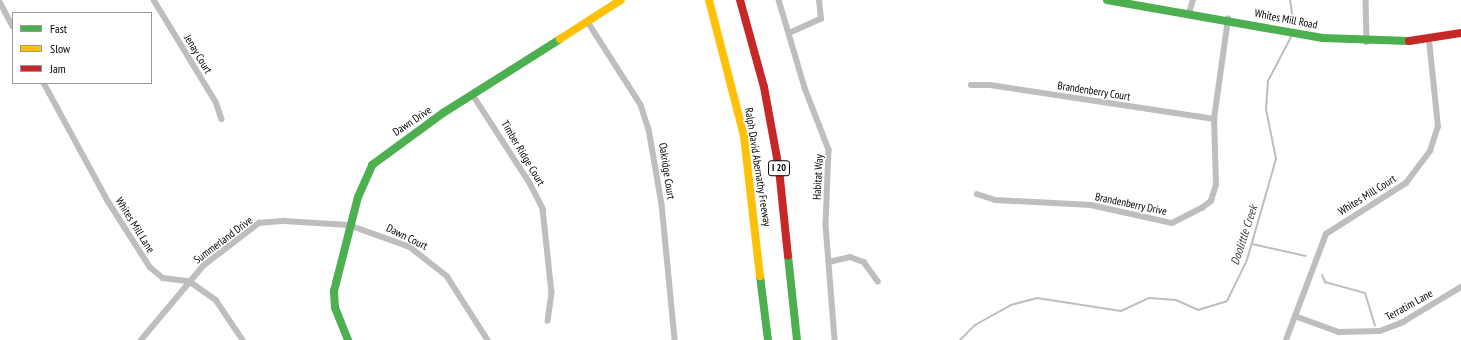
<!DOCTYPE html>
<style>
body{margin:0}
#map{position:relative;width:1461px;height:340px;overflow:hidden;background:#fff;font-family:"PT Sans Narrow",sans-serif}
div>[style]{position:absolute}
.stream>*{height:2px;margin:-1px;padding:0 1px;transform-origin:1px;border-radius:1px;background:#bebebe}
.street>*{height:5.5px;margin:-2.75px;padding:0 2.75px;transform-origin:2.75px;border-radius:2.75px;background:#bebebe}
.fast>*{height:8px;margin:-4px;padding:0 4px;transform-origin:4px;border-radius:4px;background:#4caf50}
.slow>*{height:8px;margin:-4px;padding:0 4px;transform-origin:4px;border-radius:4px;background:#ffc107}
.jam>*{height:8px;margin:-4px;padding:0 4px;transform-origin:4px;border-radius:4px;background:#c62828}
span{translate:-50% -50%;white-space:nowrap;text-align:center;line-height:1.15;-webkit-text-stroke:3px #fff;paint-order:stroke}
.shield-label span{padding:1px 3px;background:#fff;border:1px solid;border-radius:3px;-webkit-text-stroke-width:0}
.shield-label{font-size:10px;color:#000;font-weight:700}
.street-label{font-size:11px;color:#000}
.water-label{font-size:12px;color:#434343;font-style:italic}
.legend{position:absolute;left:12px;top:12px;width:140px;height:72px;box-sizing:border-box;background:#fff;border:1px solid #999;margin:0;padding:5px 7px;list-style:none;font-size:12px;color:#000}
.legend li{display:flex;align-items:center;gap:8px;height:20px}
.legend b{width:20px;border:1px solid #999}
</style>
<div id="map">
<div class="stream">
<div style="left:1290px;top:0;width:24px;rotate:81deg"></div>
<div style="left:1252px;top:244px;width:55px;rotate:12.5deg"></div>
<div style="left:1322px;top:275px;width:8px;rotate:67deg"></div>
<div style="left:1325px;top:282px;width:41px;rotate:15.4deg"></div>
<div style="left:1365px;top:293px;width:34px;rotate:73deg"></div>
<div style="left:960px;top:340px;width:21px;rotate:-45deg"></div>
<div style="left:975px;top:325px;width:41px;rotate:-29.1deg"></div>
<div style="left:1011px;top:305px;width:27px;rotate:-15deg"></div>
<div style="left:1037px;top:298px;width:85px;rotate:8.8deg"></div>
<div style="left:1121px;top:311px;width:31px;rotate:-25deg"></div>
<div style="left:1149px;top:298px;width:27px;rotate:4deg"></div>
<div style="left:1176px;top:300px;width:24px;rotate:24deg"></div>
<div style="left:1198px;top:310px;width:30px;rotate:-17deg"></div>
<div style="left:1227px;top:301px;width:46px;rotate:-64deg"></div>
<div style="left:1247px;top:260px;width:105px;rotate:-74deg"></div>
<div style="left:1276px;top:159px;width:51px;rotate:-101.3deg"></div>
<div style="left:1266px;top:109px;width:28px;rotate:-86deg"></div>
<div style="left:1268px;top:81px;width:50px;rotate:-62.4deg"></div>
</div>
<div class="street">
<div style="left:154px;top:0;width:119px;rotate:58.7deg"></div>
<div style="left:216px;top:102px;width:18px;rotate:71deg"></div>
<div style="left:779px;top:0;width:92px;rotate:73.5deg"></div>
<div style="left:805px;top:88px;width:66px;rotate:68.8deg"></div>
<div style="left:829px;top:150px;width:75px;rotate:92.3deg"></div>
<div style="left:826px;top:225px;width:115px;rotate:85.5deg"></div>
<div style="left:1366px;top:0;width:42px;rotate:88.6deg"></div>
<div style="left:0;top:2px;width:27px;rotate:62deg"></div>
<div style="left:1189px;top:13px;width:14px;rotate:-73deg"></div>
<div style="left:588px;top:22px;width:98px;rotate:57.4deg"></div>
<div style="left:641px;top:105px;width:25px;rotate:72deg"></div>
<div style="left:649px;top:129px;width:76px;rotate:80.2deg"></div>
<div style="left:662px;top:204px;width:137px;rotate:84.5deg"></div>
<div style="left:789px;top:33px;width:35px;rotate:-24deg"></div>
<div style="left:821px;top:19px;width:19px;rotate:-96deg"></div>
<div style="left:44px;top:83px;width:134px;rotate:61.5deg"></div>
<div style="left:108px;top:201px;width:78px;rotate:57.5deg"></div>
<div style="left:150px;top:267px;width:17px;rotate:40deg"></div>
<div style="left:163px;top:278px;width:26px;rotate:7deg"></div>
<div style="left:189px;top:281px;width:33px;rotate:35deg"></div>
<div style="left:216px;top:300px;width:48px;rotate:56deg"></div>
<div style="left:971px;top:85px;width:19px"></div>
<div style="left:990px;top:85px;width:227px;rotate:8.6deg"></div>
<div style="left:473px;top:95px;width:105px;rotate:57.1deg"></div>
<div style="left:530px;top:183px;width:29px;rotate:63deg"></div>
<div style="left:543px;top:209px;width:84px;rotate:83.9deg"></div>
<div style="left:552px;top:293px;width:28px;rotate:98deg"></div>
<div style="left:977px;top:194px;width:19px;rotate:18deg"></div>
<div style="left:995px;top:200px;width:96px;rotate:3deg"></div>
<div style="left:1091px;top:205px;width:83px;rotate:12.5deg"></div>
<div style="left:1172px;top:223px;width:34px;rotate:-27deg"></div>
<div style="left:1202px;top:208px;width:11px;rotate:-38deg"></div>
<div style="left:1211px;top:201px;width:17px;rotate:-73deg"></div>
<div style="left:1216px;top:185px;width:66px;rotate:-91.7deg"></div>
<div style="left:1214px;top:119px;width:101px;rotate:-82deg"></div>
<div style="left:829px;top:262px;width:22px;rotate:-13deg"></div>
<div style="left:850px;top:257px;width:15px;rotate:20deg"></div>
<div style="left:864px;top:262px;width:24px;rotate:54deg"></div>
<div style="left:1295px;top:316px;width:47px;rotate:20deg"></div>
<div style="left:1339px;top:332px;width:41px;rotate:-1.4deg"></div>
<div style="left:1380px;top:331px;width:25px;rotate:-21deg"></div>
<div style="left:1403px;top:322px;width:68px;rotate:-31.1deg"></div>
<div style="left:141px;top:340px;width:97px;rotate:-50deg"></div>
<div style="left:203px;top:266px;width:71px;rotate:-37.5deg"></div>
<div style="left:259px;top:223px;width:25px;rotate:-5deg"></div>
<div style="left:284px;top:221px;width:65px;rotate:3.5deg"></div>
<div style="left:349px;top:225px;width:65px;rotate:19.8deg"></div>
<div style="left:410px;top:247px;width:47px;rotate:38.1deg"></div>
<div style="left:447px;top:276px;width:76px;rotate:57.4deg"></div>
<div style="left:1286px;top:340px;width:113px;rotate:-69.3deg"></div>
<div style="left:1326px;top:234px;width:95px;rotate:-32.5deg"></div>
<div style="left:1406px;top:183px;width:40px;rotate:-53deg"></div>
<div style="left:1430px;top:151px;width:25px;rotate:-72deg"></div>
<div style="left:1438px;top:127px;width:87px;rotate:-95.9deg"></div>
</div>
<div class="fast">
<div style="left:1107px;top:0;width:219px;rotate:10deg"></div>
<div style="left:1323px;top:38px;width:86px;rotate:2deg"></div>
<div style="left:788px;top:256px;width:84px;rotate:83.9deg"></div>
<div style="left:760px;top:276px;width:64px;rotate:82.9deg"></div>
<div style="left:348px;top:340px;width:35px;rotate:-112deg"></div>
<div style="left:335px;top:307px;width:16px;rotate:-94deg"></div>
<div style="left:334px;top:291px;width:97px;rotate:-75.7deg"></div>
<div style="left:358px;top:197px;width:35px;rotate:-66deg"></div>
<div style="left:372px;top:165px;width:88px;rotate:-36.2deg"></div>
<div style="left:443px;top:113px;width:138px;rotate:-32.3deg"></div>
</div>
<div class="slow">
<div style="left:709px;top:0;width:140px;rotate:75.6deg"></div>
<div style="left:744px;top:136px;width:141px;rotate:83.5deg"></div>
<div style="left:560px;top:39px;width:72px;rotate:-32.6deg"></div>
</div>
<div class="jam">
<div style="left:740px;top:0;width:90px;rotate:74.6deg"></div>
<div style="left:764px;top:87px;width:83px;rotate:79.6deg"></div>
<div style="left:779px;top:169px;width:87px;rotate:84.1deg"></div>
<div style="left:1409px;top:41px;width:53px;rotate:-8.7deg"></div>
</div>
<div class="shield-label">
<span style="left:779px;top:168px">I 20</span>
</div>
<div class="street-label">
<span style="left:1286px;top:19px;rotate:11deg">Whites Mill Road</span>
<span style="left:198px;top:54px;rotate:59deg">Jenay Court</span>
<span style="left:1094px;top:91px;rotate:9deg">Brandenberry Court</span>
<span style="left:412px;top:121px;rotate:-34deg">Dawn Drive</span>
<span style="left:523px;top:153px;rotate:59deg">Timber Ridge Court</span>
<span style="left:758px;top:167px;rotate:81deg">Ralph David Abernathy Freeway</span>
<span style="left:667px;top:171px;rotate:81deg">Oakridge Court</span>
<span style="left:818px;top:177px;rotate:-87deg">Habitat Way</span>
<span style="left:1367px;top:195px;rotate:-32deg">Whites Mill Court</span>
<span style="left:1131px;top:204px;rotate:12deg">Brandenberry Drive</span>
<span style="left:135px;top:225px;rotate:58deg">Whites Mill Lane</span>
<span style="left:407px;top:237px;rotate:26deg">Dawn Court</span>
<span style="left:223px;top:240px;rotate:-37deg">Summerland Drive</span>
<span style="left:1409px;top:305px;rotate:-29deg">Terratim Lane</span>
</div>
<div class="water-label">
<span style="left:1244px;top:235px;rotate:-72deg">Doolittle Creek</span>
</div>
<ul class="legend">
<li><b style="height:5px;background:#4caf50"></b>Fast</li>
<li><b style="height:5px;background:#ffc107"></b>Slow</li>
<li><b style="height:5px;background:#c62828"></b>Jam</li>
</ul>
</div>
